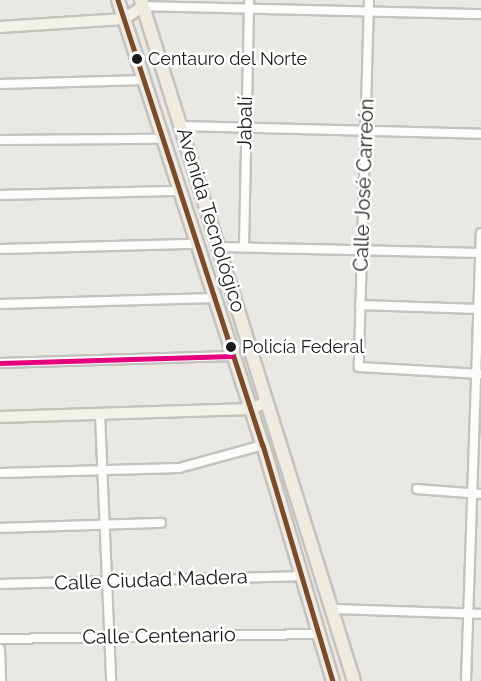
<!DOCTYPE html>
<meta charset="utf-8">
<style>
body{margin:0}
#map{position:relative;width:481px;height:681px;overflow:hidden;background:#eae8e2;font-family:Raleway,sans-serif}
div>[style]{position:absolute}
.roads{filter:drop-shadow(2px 0 #c2c2bf) drop-shadow(-2px 0 #c2c2bf) drop-shadow(0 2px #c2c2bf) drop-shadow(0 -2px #c2c2bf)}
.street>*{height:8px;margin:-4px;padding:0 4px;transform-origin:4px;border-radius:4px;background:#fcfcfb}
.secondary>*{height:10px;margin:-5px;padding:0 5px;transform-origin:5px;border-radius:5px;background:#f2f2e8}
.primary>*{height:12px;margin:-6px;padding:0 6px;transform-origin:6px;border-radius:6px;background:#f0ebe1}
.bus-1>*{height:4.5px;margin:-2.25px;padding:0 2.25px;transform-origin:2.25px;border-radius:2.25px;background:#7a4b2a}
.bus-2>*{height:4.5px;margin:-2.25px;padding:0 2.25px;transform-origin:2.25px;border-radius:2.25px;background:#e5007d}
.dots>*{width:16px;height:16px;translate:-50% -50%;box-sizing:border-box;border:3px solid #fff;border-radius:50%}
span{translate:-50% -50%;white-space:nowrap;text-align:center;line-height:1.15;-webkit-text-stroke:5px #fff;paint-order:stroke}
.bus-label{font-size:18px;color:#1b1b1b}
.left{translate:0 -50%;text-align:left}
.street-label{font-size:20px;color:#1b1b1b}
</style>
<div id="map">
<div class="roads">
<div class="street">
<div style="left:369px;top:0;width:367px;rotate:91.6deg"></div>
<div style="left:359px;top:367px;width:122px;rotate:3.3deg"></div>
<div style="left:143px;top:6px;width:338px;rotate:1.4deg"></div>
<div style="left:0;top:84px;width:145px;rotate:-1.6deg"></div>
<div style="left:182px;top:126px;width:299px;rotate:1.5deg"></div>
<div style="left:0;top:140px;width:163px;rotate:-0.4deg"></div>
<div style="left:0;top:195px;width:180px;rotate:-1.3deg"></div>
<div style="left:244px;top:246px;width:246px;rotate:-88.8deg"></div>
<div style="left:220px;top:247px;width:261px;rotate:1.3deg"></div>
<div style="left:0;top:249px;width:196px;rotate:-1.5deg"></div>
<div style="left:0;top:304px;width:214px;rotate:-1.6deg"></div>
<div style="left:360px;top:305px;width:119px;rotate:1.9deg"></div>
<div style="left:0;top:363px;width:232px;rotate:-1.7deg"></div>
<div style="left:100px;top:414px;width:267px;rotate:87.6deg"></div>
<div style="left:0;top:473px;width:179px;rotate:-1.6deg"></div>
<div style="left:179px;top:468px;width:87px;rotate:-15.3deg"></div>
<div style="left:417px;top:489px;width:64px;rotate:4.5deg"></div>
<div style="left:0;top:528px;width:161px;rotate:-1.8deg"></div>
<div style="left:0;top:584px;width:302px;rotate:-1.5deg"></div>
<div style="left:331px;top:609px;width:150px;rotate:1.9deg"></div>
<div style="left:0;top:639px;width:319px;rotate:-0.9deg"></div>
<div style="left:0;top:649px;width:32px;rotate:88deg"></div>
<div style="left:466px;top:681px;width:448px;rotate:-88.1deg"></div>
</div>
<div class="secondary">
<div style="left:0;top:27px;width:124px;rotate:-3.7deg"></div>
<div style="left:124px;top:19px;width:23px;rotate:-34deg"></div>
<div style="left:0;top:417px;width:251px;rotate:-1.8deg"></div>
<div style="left:251px;top:409px;width:17px;rotate:-24deg"></div>
</div>
<div class="primary">
<div style="left:118px;top:0;width:468px;rotate:72deg"></div>
<div style="left:263px;top:445px;width:246px;rotate:73.5deg"></div>
<div style="left:141px;top:0;width:714px;rotate:72.63deg"></div>
</div>
</div>
<div class="bus-1">
<div style="left:118px;top:0;width:468px;rotate:72deg"></div>
<div style="left:263px;top:445px;width:246px;rotate:73.5deg"></div>
</div>
<div class="bus-2">
<div style="left:0;top:363px;width:232px;rotate:-1.7deg"></div>
</div>
<div class="dots">
<div style="left:137px;top:59px;background:#1b1b1b"></div>
<div style="left:231px;top:347px;background:#1b1b1b"></div>
</div>
<div class="bus-label">
<span class="left" style="left:148px;top:59px">Centauro del Norte</span>
<span class="left" style="left:242px;top:347px">Policía Federal</span>
</div>
<div class="street-label">
<span style="left:245px;top:123px;rotate:-89deg">Jabalí</span>
<span style="left:364px;top:185px;rotate:-88deg">Calle José Carreón</span>
<span style="left:211px;top:220px;rotate:73deg">Avenida Tecnológico</span>
<span style="left:151px;top:580px;rotate:-2deg">Calle Ciudad Madera</span>
<span style="left:159px;top:636px;rotate:-1deg">Calle Centenario</span>
</div>
</div>
